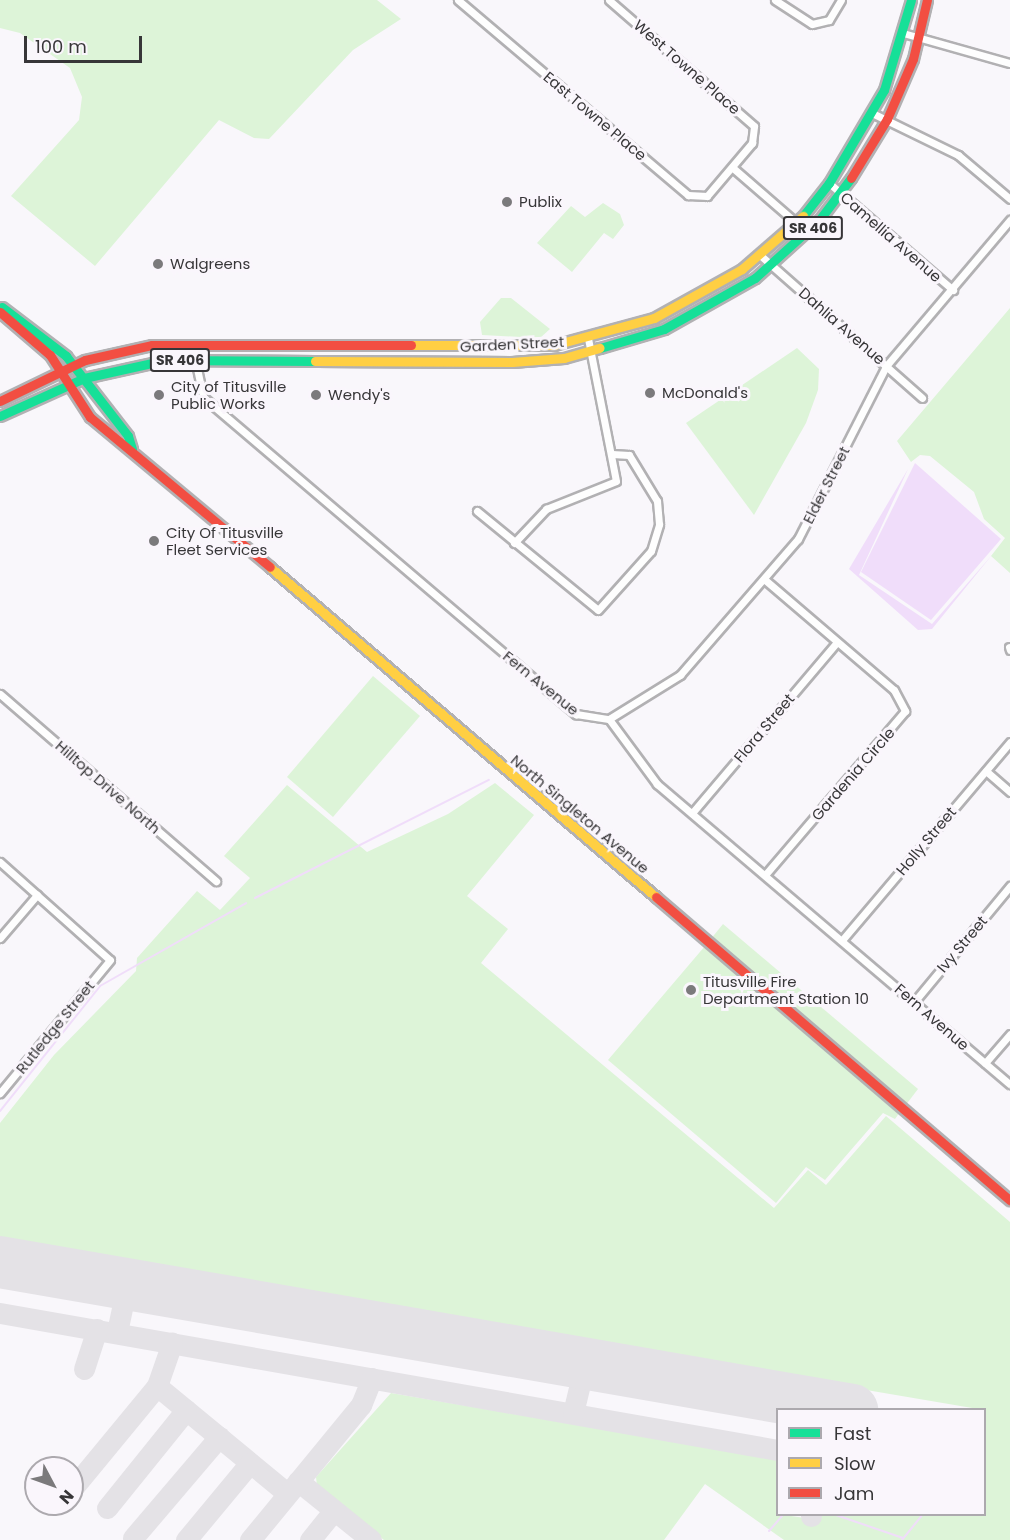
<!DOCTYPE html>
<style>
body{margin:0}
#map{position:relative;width:1010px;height:1540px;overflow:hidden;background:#f9f7fb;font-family:Poppins,sans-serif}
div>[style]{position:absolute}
.green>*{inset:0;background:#ddf4d8}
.water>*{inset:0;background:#f0ddfa}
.stream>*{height:2px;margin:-1px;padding:0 1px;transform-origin:1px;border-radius:1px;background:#f0ddfa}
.taxiway>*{height:21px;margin:-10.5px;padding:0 10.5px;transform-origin:10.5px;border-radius:10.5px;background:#e4e2e6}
.runway>*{height:52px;margin:-26px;padding:0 26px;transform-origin:26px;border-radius:26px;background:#e4e2e6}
.roads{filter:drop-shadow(2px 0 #b2b1b3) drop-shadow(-2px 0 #b2b1b3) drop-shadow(0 2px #b2b1b3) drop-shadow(0 -2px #b2b1b3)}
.street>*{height:7px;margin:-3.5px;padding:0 3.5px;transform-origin:3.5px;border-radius:3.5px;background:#fefefe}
.fast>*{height:9px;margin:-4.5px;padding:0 4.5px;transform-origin:4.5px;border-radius:4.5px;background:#16e098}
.slow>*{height:9px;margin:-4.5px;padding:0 4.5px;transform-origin:4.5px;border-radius:4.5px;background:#ffcf43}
.jam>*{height:9px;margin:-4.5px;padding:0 4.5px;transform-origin:4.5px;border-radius:4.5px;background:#f24e42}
.dots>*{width:16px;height:16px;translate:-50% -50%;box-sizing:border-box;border:3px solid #faf6fc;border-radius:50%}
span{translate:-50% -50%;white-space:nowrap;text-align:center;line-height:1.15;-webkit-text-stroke:6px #faf6fc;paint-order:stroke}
.shield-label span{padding:2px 4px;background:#faf6fc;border:2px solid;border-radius:4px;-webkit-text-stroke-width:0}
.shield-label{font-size:14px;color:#373638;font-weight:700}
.street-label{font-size:15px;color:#373638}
.poi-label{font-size:15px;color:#373638}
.left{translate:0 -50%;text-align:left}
.legend{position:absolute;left:776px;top:1408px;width:210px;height:108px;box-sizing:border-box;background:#faf6fc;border:2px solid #aca9ae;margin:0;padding:8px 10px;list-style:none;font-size:18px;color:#373638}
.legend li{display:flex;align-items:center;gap:12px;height:30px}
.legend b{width:30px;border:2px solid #aca9ae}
.north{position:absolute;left:24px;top:1456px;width:60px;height:60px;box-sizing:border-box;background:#faf6fc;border:2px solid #aca9ae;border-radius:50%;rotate:131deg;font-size:16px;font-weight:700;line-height:24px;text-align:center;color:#373638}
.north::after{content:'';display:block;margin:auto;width:21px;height:27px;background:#7b7a7c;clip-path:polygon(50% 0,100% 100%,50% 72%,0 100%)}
.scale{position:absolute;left:24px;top:36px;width:118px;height:27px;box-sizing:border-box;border:3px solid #373638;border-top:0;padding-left:8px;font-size:18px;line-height:21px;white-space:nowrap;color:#373638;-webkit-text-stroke:4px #faf6fc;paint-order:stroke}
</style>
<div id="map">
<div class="green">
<div style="clip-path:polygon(0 0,377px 0,401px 19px,353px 50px,269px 139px,254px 138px,219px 120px,95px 266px,11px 196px,79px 120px,82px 97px,70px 68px,20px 33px,0 28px)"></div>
<div style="clip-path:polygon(603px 203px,620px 214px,624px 225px,613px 239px,604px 233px,572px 272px,537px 243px,571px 206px,585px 217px)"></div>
<div style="clip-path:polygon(501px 298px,511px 298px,550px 329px,540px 338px,482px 335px,480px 322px)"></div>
<div style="clip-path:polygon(1010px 308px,1010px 573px,991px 556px,1005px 538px,984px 519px,974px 492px,930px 456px,920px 455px,911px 462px,897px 441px)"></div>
<div style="clip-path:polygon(797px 348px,819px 369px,818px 390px,806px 423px,754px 515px,686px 423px)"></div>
<div style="clip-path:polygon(373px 676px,420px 716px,333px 817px,287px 777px)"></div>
<div style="clip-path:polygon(495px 783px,534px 815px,467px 896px,508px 929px,481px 963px,774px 1208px,808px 1170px,826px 1185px,886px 1116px,1010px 1222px,1010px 1540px,784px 1540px,705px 1484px,664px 1540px,384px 1540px,317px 1486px,316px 1477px,391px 1393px,777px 1459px,778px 1514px,818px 1520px,821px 1514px,984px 1514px,984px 1410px,0 1243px,0 1123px,54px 1055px,136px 971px,137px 958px,197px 891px,220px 910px,250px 878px,224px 856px,287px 785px,367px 852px,448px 814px)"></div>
<div style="clip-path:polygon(723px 924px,918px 1089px,905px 1106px,710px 940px)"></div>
<div style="clip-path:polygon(705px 946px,900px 1112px,895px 1119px,883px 1113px,825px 1180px,806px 1167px,776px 1203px,608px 1060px)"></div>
</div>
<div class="water">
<div style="clip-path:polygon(915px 463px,1001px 539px,931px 620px,861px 572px)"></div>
<div style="clip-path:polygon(908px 469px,859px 575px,932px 624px,992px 555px,932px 629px,918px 630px,849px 569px)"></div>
</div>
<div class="stream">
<div style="left:255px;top:898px;width:262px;rotate:-26.8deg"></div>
<div style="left:0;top:1111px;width:160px;rotate:-51.3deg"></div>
<div style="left:100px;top:986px;width:168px;rotate:-29.6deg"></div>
<div style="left:833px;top:1514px;width:74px;rotate:18.9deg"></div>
<div style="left:769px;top:1531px;width:23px;rotate:-49deg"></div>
<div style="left:902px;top:1540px;width:33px;rotate:-51deg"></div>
</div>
<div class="taxiway">
<div style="left:0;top:1313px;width:790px;rotate:9.99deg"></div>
<div style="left:117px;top:1332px;width:48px;rotate:-78deg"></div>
<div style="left:84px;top:1369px;width:42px;rotate:-72deg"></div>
<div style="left:157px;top:1386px;width:168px;rotate:39.5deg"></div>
<div style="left:573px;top:1413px;width:51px;rotate:-76.5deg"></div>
<div style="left:298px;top:1481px;width:94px;rotate:38.9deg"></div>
<div style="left:72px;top:1489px;width:134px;rotate:-50.5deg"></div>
<div style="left:157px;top:1386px;width:46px;rotate:-70.8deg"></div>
<div style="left:107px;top:1508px;width:126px;rotate:-51.1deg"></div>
<div style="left:811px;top:1516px;width:2px;rotate:-90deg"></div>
<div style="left:133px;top:1538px;width:133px;rotate:-49.6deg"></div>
<div style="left:186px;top:1540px;width:100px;rotate:-50.3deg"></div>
<div style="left:250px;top:1540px;width:175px;rotate:-50.6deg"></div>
<div style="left:361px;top:1405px;width:29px;rotate:-68deg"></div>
<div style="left:310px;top:1540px;width:38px;rotate:-51deg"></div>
</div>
<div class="runway">
<div style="left:0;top:1262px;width:865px;rotate:9.85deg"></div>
</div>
<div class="roads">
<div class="street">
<div style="left:458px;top:0;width:302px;rotate:40.3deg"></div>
<div style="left:688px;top:195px;width:19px;rotate:3deg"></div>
<div style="left:707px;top:196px;width:70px;rotate:-49.7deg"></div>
<div style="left:752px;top:143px;width:17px;rotate:-83deg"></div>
<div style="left:754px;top:126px;width:192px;rotate:-139deg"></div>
<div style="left:775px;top:0;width:44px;rotate:33deg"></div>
<div style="left:812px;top:24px;width:17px;rotate:-13deg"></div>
<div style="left:829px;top:20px;width:23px;rotate:-59deg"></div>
<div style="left:903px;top:33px;width:111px;rotate:15.7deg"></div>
<div style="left:872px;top:113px;width:96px;rotate:26deg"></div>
<div style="left:958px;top:155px;width:68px;rotate:40.2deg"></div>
<div style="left:733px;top:168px;width:99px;rotate:40.9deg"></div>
<div style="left:829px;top:183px;width:164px;rotate:40.8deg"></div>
<div style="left:760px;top:255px;width:216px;rotate:41.4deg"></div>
<div style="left:195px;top:359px;width:39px;rotate:78deg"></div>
<div style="left:203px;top:397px;width:490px;rotate:40.4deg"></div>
<div style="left:576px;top:714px;width:33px;rotate:9deg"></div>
<div style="left:609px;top:719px;width:81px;rotate:53.6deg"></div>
<div style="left:657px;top:784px;width:463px;rotate:40.4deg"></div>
<div style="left:477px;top:511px;width:156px;rotate:39.3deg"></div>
<div style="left:598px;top:610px;width:79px;rotate:-48.1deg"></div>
<div style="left:651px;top:551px;width:28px;rotate:-73deg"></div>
<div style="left:659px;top:524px;width:23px;rotate:-95deg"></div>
<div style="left:657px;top:501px;width:54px;rotate:-121.3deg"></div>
<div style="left:629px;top:455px;width:17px;rotate:-177deg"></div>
<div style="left:514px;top:543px;width:47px;rotate:-46.7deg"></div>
<div style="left:546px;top:509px;width:75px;rotate:-21.8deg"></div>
<div style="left:616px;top:481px;width:146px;rotate:-101.1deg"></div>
<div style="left:764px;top:579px;width:171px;rotate:40.5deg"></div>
<div style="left:894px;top:690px;width:24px;rotate:62deg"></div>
<div style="left:905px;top:711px;width:214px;rotate:130.5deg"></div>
<div style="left:1009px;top:647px;width:3px;rotate:72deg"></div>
<div style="left:0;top:694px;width:286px;rotate:40.9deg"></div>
<div style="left:609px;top:719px;width:84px;rotate:-31.8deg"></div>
<div style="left:680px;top:675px;width:180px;rotate:-49.1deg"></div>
<div style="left:798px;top:539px;width:194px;rotate:-63deg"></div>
<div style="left:886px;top:366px;width:192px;rotate:-49.7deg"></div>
<div style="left:986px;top:771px;width:32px;rotate:41deg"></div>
<div style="left:692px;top:813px;width:223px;rotate:-49.7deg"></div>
<div style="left:0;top:862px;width:147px;rotate:41.7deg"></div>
<div style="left:110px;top:960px;width:173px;rotate:129.6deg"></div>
<div style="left:0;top:938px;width:57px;rotate:-49.3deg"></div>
<div style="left:843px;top:939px;width:258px;rotate:-49.7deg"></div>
<div style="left:914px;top:1002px;width:151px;rotate:-50.4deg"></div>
<div style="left:985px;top:1063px;width:38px;rotate:-49deg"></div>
</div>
<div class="fast">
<div style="left:803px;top:216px;width:42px;rotate:-51.8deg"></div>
<div style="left:829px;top:183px;width:108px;rotate:-59.4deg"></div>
<div style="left:884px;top:90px;width:94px;rotate:-73.3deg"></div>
<div style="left:2px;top:307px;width:81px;rotate:37.4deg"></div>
<div style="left:66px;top:356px;width:101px;rotate:52.2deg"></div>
<div style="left:128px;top:436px;width:14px;rotate:73deg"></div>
<div style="left:600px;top:348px;width:67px;rotate:-16.5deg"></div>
<div style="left:664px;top:329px;width:104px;rotate:-29.3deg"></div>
<div style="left:755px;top:278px;width:88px;rotate:-42.2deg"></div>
<div style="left:820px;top:219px;width:51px;rotate:-52.9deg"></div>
<div style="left:0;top:416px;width:92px;rotate:-24.3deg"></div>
<div style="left:84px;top:378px;width:83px;rotate:-12.5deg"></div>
<div style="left:165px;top:360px;width:150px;rotate:0.4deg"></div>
</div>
<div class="slow">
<div style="left:411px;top:345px;width:143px"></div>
<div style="left:554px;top:345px;width:104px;rotate:-15.1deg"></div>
<div style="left:654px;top:318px;width:101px;rotate:-29.1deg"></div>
<div style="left:742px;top:269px;width:81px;rotate:-41deg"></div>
<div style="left:315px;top:361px;width:197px;rotate:0.3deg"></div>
<div style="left:512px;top:362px;width:52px;rotate:-4.4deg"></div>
<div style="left:564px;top:358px;width:37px;rotate:-16deg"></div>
<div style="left:270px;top:567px;width:508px;rotate:40.53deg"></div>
</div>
<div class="jam">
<div style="left:851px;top:178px;width:69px;rotate:-58.6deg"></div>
<div style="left:887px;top:119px;width:65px;rotate:-66.6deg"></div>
<div style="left:913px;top:59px;width:61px;rotate:-76.7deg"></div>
<div style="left:0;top:312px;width:66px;rotate:40.7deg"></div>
<div style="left:50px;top:355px;width:74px;rotate:57.2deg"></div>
<div style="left:90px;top:417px;width:234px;rotate:39.8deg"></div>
<div style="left:0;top:401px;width:94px;rotate:-25.8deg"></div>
<div style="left:85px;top:360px;width:69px;rotate:-12.6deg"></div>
<div style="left:152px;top:345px;width:259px"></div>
<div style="left:656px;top:897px;width:466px;rotate:40.6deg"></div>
</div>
</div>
<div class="dots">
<div style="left:507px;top:202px;background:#7b7a7c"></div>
<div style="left:158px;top:264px;background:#7b7a7c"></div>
<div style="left:650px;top:393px;background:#7b7a7c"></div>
<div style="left:159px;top:395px;background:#7b7a7c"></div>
<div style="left:316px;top:395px;background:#7b7a7c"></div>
<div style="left:154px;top:541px;background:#7b7a7c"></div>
<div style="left:691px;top:990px;background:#7b7a7c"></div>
</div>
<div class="shield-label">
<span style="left:813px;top:228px">SR 406</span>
<span style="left:180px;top:360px">SR 406</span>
</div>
<div class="street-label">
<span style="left:687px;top:67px;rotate:41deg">West Towne Place</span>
<span style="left:595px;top:116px;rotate:40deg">East Towne Place</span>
<span style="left:891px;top:237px;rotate:41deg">Camellia Avenue</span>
<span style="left:842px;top:326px;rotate:41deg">Dahlia Avenue</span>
<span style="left:512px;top:344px;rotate:-3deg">Garden Street</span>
<span style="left:826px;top:485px;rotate:-63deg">Elder Street</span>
<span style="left:541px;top:683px;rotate:39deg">Fern Avenue</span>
<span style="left:764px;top:728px;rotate:-50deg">Flora Street</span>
<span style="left:853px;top:774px;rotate:-49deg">Gardenia Circle</span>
<span style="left:108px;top:787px;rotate:41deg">Hilltop Drive North</span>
<span style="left:580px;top:814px;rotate:40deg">North Singleton Avenue</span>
<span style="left:926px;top:841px;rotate:-50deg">Holly Street</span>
<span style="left:962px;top:944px;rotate:-50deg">Ivy Street</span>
<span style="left:932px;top:1017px;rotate:41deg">Fern Avenue</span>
<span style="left:55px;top:1027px;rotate:-51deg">Rutledge Street</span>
</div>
<div class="poi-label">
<span class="left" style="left:519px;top:202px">Publix</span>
<span class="left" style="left:170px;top:264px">Walgreens</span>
<span class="left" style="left:171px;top:395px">City of Titusville<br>Public Works</span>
<span class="left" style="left:662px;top:393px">McDonald's</span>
<span class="left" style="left:328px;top:395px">Wendy's</span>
<span class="left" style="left:166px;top:541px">City Of Titusville<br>Fleet Services</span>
<span class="left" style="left:703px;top:990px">Titusville Fire<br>Department Station 10</span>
</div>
<ul class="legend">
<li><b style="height:8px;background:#16e098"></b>Fast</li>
<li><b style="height:8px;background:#ffcf43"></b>Slow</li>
<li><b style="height:8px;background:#f24e42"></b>Jam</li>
</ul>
<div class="north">N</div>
<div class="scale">100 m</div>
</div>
